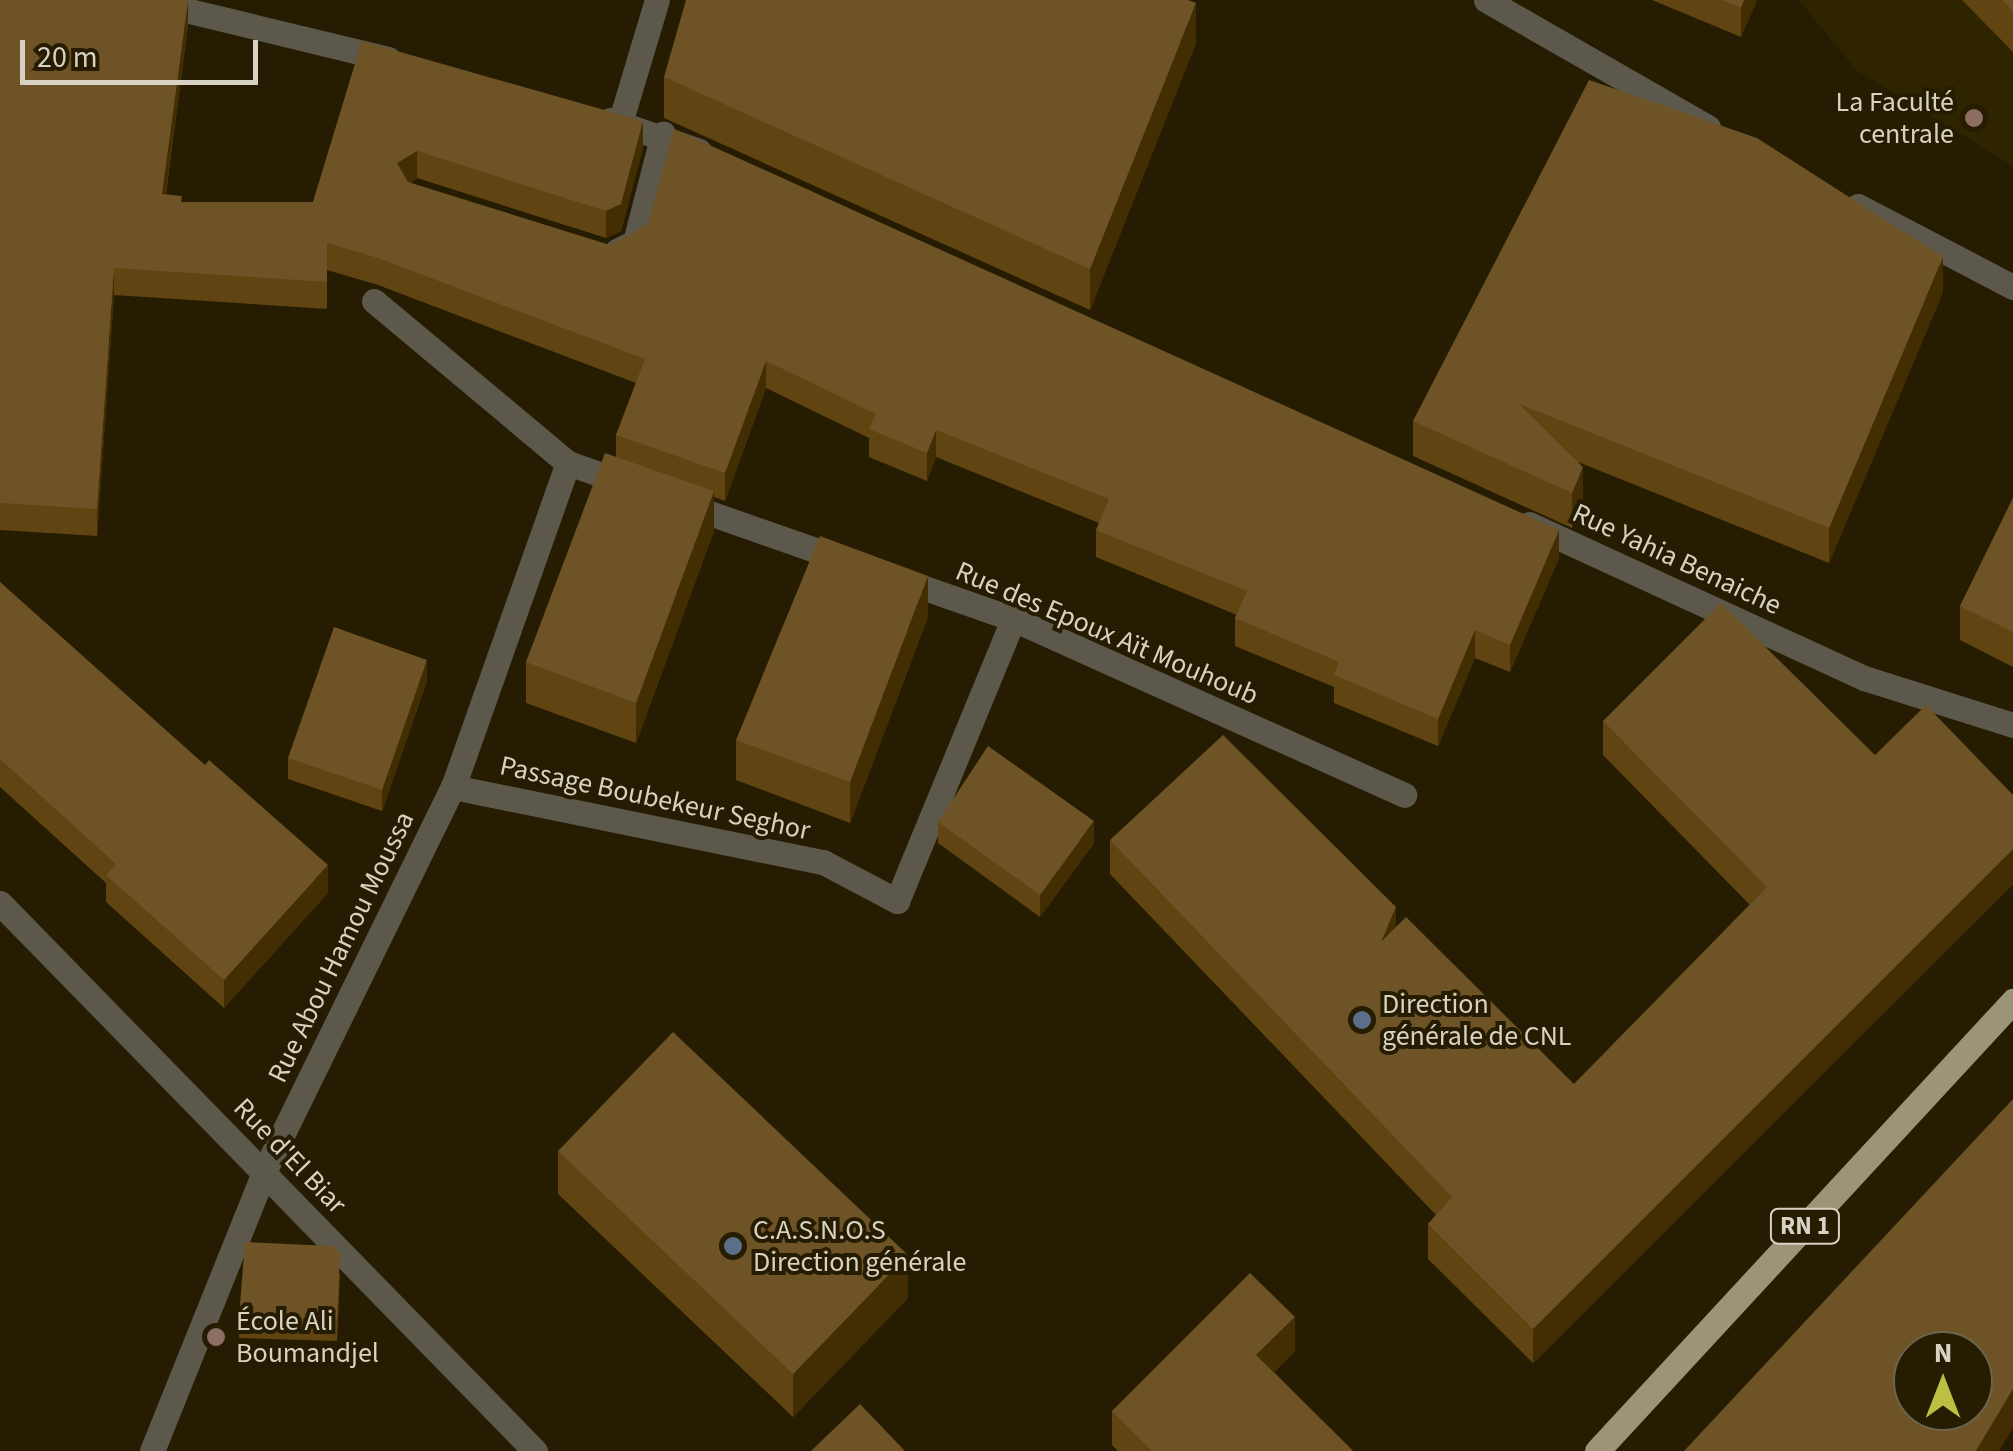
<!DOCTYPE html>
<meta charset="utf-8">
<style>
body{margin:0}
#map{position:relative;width:2013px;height:1451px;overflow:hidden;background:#251c01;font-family:"Source Sans 3",sans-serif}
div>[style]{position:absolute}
.built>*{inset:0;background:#2f2400}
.pedestrian>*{height:25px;margin:-12.5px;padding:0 12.5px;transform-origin:12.5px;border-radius:12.5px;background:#5c584b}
.minor>*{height:25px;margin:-12.5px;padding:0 12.5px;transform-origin:12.5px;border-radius:12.5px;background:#5c584b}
.primary>*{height:25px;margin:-12.5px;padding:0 12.5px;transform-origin:12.5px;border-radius:12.5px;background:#9b9478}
.wall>*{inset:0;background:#604412}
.shaded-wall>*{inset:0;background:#432d03}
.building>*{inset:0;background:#6d5325}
.dots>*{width:28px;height:28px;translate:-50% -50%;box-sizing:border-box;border:5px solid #251c01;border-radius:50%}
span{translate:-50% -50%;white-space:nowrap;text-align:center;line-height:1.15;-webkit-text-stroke:8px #251c01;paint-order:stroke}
.shield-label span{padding:2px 8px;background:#251c01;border:2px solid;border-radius:8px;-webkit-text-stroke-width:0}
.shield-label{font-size:25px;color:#d7d2c1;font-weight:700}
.poi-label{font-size:28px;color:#d7d2c1}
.right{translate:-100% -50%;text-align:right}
.left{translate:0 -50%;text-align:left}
.street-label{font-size:28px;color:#d7d2c1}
.north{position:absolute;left:1893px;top:1331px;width:100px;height:100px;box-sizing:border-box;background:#251c01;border:2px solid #6c654e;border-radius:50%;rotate:0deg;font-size:28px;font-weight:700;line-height:40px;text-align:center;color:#d7d2c1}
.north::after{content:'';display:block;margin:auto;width:35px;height:45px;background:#bbc044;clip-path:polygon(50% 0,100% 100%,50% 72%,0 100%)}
.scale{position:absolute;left:20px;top:40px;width:238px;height:45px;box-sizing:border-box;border:5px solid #d7d2c1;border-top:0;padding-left:12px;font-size:30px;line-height:35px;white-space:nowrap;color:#d7d2c1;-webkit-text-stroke:8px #251c01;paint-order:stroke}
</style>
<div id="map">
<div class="built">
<div style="clip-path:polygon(1799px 0,2013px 0,2013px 166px,1856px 70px)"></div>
</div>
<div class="pedestrian">
<div style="left:897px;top:901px;width:305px;rotate:-67.6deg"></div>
</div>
<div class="minor">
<div style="left:144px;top:0;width:251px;rotate:13.6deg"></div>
<div style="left:1486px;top:0;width:256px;rotate:29.8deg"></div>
<div style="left:610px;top:120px;width:94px;rotate:19.2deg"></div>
<div style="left:620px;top:123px;width:128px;rotate:-73.3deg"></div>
<div style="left:1858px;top:206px;width:175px;rotate:27.6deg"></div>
<div style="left:617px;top:251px;width:20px;rotate:-27deg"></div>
<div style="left:635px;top:242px;width:112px;rotate:-75.5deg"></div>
<div style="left:374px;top:301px;width:253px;rotate:39.9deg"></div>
<div style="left:568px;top:463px;width:66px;rotate:19.5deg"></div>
<div style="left:681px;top:503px;width:176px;rotate:19.3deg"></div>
<div style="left:1529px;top:524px;width:369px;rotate:24.7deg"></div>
<div style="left:1864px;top:678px;width:156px;rotate:17.5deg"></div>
<div style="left:899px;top:579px;width:121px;rotate:19.3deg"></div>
<div style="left:1013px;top:619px;width:429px;rotate:24.2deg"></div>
<div style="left:453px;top:787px;width:378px;rotate:11.5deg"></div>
<div style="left:823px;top:862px;width:84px;rotate:27.8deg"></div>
<div style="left:0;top:903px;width:766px;rotate:45.69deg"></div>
<div style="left:152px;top:1451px;width:301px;rotate:-68.1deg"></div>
<div style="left:264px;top:1172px;width:429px;rotate:-63.9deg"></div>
<div style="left:453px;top:787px;width:344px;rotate:-70.5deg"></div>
</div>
<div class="primary">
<div style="left:1597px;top:1451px;width:613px;rotate:-47.25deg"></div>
</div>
<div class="wall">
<div style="clip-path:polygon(0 0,188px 25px,166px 194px,182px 202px,313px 202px,362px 41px,643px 148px,621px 231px,606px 238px,417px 178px,410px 183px,1559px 558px,1510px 672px,1475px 658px,1438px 746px,1334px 703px,1334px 687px,1235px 646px,1235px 618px,1237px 615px,1096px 557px,1096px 530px,1099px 523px,936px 457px,927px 481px,869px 457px,869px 438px,766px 388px,725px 501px,714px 497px,714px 531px,636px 743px,526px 703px,526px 662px,616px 457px,616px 435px,636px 383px,378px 285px,327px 270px,327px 309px,114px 295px,97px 536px,0 530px)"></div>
<div style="clip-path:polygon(1652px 0,1757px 0,1741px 37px)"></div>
<div style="clip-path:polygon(1962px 0,2013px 0,2013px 52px)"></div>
<div style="clip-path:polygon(1196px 43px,1090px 310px,664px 118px,664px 77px)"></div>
<div style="clip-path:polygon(1943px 292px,1829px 563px,1578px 462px,1583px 502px,1572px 528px,1413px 456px,1413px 421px)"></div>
<div style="clip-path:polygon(2013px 498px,2013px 667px,1960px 640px,1960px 606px)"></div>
<div style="clip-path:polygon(0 582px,328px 893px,224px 1008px,106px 902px,106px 883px,0 787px)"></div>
<div style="clip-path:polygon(928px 617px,850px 823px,736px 780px,736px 740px)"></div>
<div style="clip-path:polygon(427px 681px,382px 811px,288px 779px,288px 758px)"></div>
<div style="clip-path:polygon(1603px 721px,1875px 755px,2013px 795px,2013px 884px,1533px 1363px,1428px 1259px,1428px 1224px,1436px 1215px,1110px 874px,1110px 840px,1396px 927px,1574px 1084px,1750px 905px,1603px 755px)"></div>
<div style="clip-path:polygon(938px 822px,1094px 843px,1040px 917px,938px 843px)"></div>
<div style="clip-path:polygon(558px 1151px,908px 1298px,793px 1417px,558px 1194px)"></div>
<div style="clip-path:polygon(340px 1274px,337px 1341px,239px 1338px,239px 1317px)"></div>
<div style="clip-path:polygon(1295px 1351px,1274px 1372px,1353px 1451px,1118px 1451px,1112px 1445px,1112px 1411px)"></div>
</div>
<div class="shaded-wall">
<div style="clip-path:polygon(188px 0,188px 25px,162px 221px,162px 194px)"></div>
<div style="clip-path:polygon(1744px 0,1757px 0,1741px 37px,1741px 8px)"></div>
<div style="clip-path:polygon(1196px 3px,1196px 43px,1090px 310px,1090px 269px)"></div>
<div style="clip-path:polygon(643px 121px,643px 148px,621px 231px,606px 238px,606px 211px)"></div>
<div style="clip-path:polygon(417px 151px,417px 178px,397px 190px,397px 163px)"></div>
<div style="clip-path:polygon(1943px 257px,1943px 292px,1829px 563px,1829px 528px)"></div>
<div style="clip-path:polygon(114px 268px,114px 295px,97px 536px,97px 509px)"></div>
<div style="clip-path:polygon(766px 361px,766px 388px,725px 501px,725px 473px)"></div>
<div style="clip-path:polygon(936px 430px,936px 457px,927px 481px,927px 453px)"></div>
<div style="clip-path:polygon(1583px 467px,1583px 502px,1572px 528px,1572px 493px)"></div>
<div style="clip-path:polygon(714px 491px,714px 531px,636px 743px,636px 703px)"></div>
<div style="clip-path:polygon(1559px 530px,1559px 558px,1510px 672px,1510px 645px)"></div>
<div style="clip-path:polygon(928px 576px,928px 617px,850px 823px,850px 782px)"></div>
<div style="clip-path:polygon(1475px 630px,1475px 658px,1438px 746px,1438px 719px)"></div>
<div style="clip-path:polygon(427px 660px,427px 681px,382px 811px,382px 790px)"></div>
<div style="clip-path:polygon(1094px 821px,1094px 843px,1040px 917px,1040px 895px)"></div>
<div style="clip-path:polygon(2013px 849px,2013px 884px,1533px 1363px,1533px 1329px)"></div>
<div style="clip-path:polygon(328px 865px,328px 893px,224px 1008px,224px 980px)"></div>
<div style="clip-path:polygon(1396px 907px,1396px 942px,1381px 942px)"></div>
<div style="clip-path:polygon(908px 1255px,908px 1298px,793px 1417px,793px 1374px)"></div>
<div style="clip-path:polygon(1295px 1317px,1295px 1351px,1256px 1390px,1256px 1355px)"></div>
<div style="clip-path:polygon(2013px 1389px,2013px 1428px,1999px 1451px,1976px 1451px)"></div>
</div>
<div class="building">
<div style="clip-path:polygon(0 0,188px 0,162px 194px,182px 196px,181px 202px,313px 202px,362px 41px,643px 121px,621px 204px,606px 211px,417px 151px,397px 163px,408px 182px,610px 245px,648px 224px,674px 129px,1559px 530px,1510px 645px,1475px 630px,1438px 719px,1334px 675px,1339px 662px,1235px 618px,1247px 591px,1096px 530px,1109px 499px,936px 430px,927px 453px,869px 429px,876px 414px,766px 361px,725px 473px,616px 435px,645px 359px,378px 258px,327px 243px,327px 282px,114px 268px,97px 509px,0 503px)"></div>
<div style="clip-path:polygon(686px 0,1188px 0,1196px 3px,1090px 269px,664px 77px)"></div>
<div style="clip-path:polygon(1722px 0,1744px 0,1741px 8px)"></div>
<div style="clip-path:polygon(2002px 0,2013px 0,2013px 11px)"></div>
<div style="clip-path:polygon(1589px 80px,1757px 138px,1943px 257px,1829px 528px,1519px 404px,1583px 467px,1572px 493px,1413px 421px)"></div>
<div style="clip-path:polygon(605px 453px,714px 491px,636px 703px,526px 662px)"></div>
<div style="clip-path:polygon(2013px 498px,2013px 632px,1960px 606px)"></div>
<div style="clip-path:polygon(820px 536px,928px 576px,850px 782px,736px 740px)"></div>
<div style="clip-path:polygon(0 582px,205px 765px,209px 760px,328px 865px,224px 980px,106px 875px,116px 864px,0 759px)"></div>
<div style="clip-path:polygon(1721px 603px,1875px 755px,1926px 705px,2013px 795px,2013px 849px,1533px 1329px,1428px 1224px,1452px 1197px,1110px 840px,1223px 735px,1396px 907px,1381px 942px,1406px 917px,1574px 1084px,1767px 887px,1603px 721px)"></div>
<div style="clip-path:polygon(334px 627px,427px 660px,382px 790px,288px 758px)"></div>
<div style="clip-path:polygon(988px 746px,1094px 821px,1040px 895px,938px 822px)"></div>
<div style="clip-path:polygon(673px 1032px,908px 1255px,793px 1374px,558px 1151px)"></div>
<div style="clip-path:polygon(evenodd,2013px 1099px,2013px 1389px,1976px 1451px,1684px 1451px,2013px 1099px,1913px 1351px,1973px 1351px,1973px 1411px,1913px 1411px,1913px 1351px)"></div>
<div style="clip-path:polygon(245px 1242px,333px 1246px,340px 1253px,337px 1319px,239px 1317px)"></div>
<div style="clip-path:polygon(1250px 1273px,1295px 1317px,1256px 1355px,1353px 1451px,1152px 1451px,1112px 1411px)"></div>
<div style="clip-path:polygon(860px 1404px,905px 1451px,811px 1451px)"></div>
</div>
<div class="dots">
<div style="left:1974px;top:118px;background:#8d6e63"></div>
<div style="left:1362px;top:1020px;background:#5c6f8a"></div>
<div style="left:733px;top:1246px;background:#5c6f8a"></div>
<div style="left:216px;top:1337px;background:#8d6e63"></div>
</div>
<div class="shield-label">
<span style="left:1805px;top:1226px">RN 1</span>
</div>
<div class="poi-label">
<span class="right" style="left:1954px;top:118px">La Faculté<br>centrale</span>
<span class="left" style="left:1382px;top:1020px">Direction<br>générale de CNL</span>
<span class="left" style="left:753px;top:1246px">C.A.S.N.O.S<br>Direction générale</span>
<span class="left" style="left:236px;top:1337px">École Ali<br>Boumandjel</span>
</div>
<div class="street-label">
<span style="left:1677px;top:559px;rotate:25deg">Rue Yahia Benaiche</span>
<span style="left:1107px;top:633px;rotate:23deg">Rue des Epoux Aït Mouhoub</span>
<span style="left:655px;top:798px;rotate:12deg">Passage Boubekeur Seghor</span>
<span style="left:341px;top:947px;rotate:-64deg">Rue Abou Hamou Moussa</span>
<span style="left:290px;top:1156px;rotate:46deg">Rue d'El Biar</span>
</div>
<div class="north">N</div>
<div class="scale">20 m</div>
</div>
